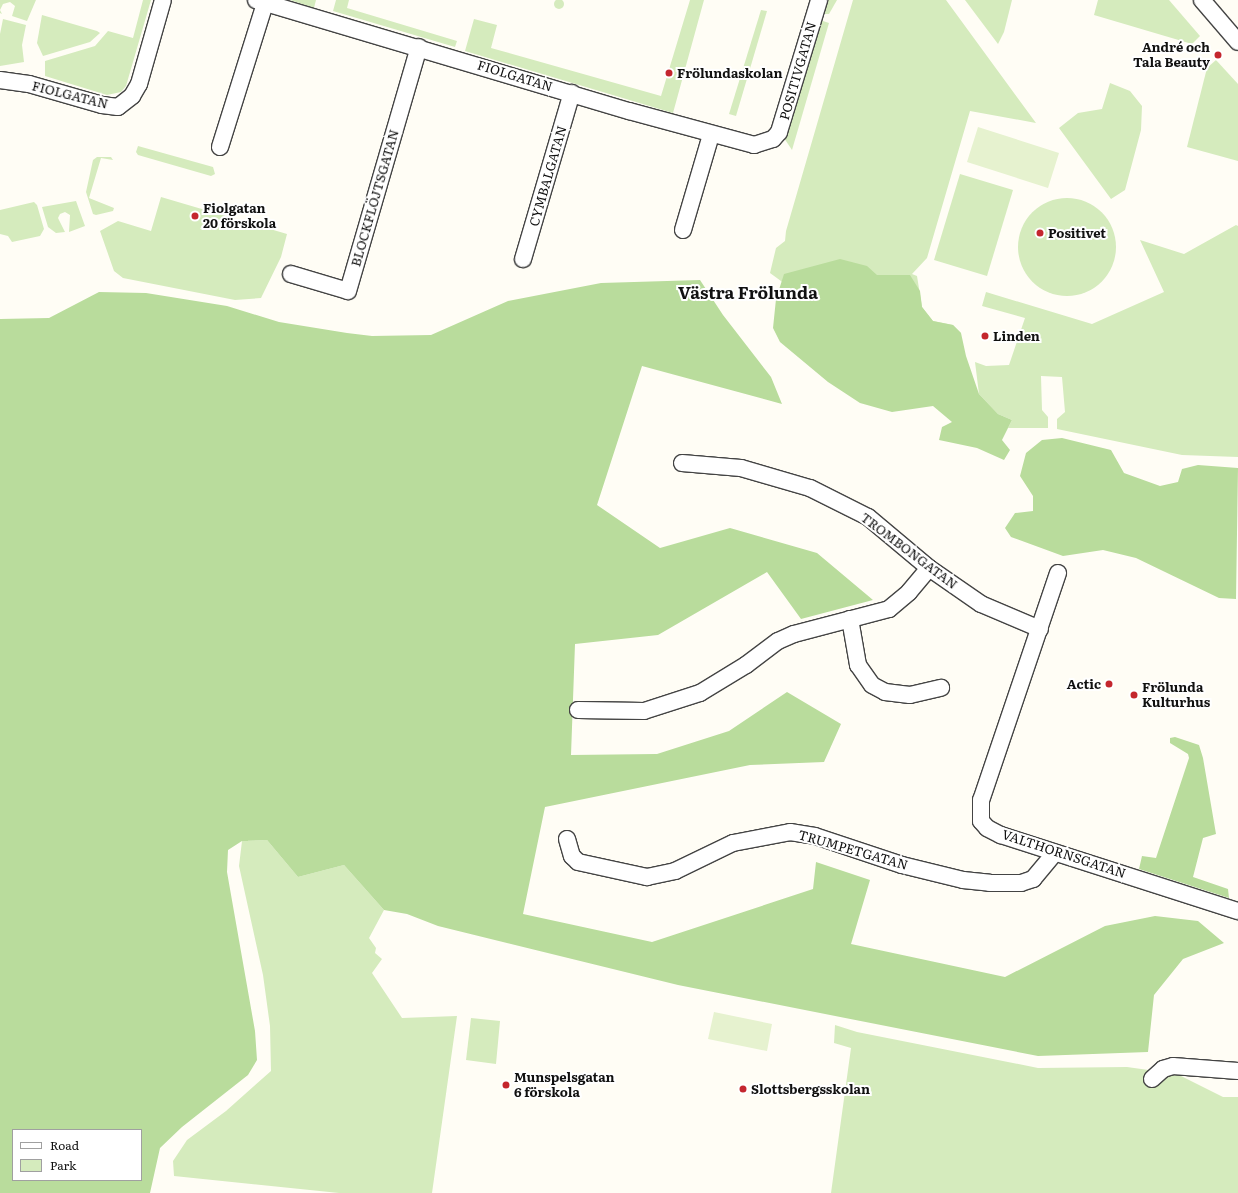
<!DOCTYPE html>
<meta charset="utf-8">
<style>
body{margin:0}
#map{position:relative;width:1238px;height:1193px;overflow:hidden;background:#fffdf5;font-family:Literata,serif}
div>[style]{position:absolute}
.green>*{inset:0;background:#d5ebbd}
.round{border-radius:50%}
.forest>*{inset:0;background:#b9dc9c}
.pitch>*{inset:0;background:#e6f2cf}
.roads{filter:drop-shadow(1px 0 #444) drop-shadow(-1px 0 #444) drop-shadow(0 1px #444) drop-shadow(0 -1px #444)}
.minor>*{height:16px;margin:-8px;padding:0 8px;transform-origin:8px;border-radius:8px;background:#fff}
.dots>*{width:11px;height:11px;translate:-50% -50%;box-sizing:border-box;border:2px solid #fff;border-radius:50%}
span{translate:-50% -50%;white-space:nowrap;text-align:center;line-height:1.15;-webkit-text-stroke:4px #fff;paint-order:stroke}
.poi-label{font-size:13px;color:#111;font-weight:700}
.right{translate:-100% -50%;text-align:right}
.left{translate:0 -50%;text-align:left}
.street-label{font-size:13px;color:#111}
.district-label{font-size:17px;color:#111;font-weight:700}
.legend{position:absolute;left:12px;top:1129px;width:130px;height:52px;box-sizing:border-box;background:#fff;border:1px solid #a0a0a0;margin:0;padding:5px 7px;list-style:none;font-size:12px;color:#111}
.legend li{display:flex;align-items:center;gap:8px;height:20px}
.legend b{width:20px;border:1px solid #a0a0a0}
</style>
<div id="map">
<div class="green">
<div class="round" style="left:554px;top:-1px;width:10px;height:10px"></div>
<div style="clip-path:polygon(0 0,36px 0,27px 21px,12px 16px,15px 6px,10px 2px,3px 4px,0 10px,2px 14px,0 13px)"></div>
<div style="clip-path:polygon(143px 0,151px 0,126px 86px,121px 92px,107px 95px,45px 76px,45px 61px,95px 46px,108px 31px,133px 38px)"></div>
<div style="clip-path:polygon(290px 0,316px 0,314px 8px)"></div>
<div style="clip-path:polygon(336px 0,349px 0,347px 8px,457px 41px,455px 47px,333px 11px)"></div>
<div style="clip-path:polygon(690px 0,704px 0,673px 113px,465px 51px,474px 19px,497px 25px,491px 48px,661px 96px)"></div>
<div style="clip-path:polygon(825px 0,837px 0,829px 14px,821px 14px)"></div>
<div style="clip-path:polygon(853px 0,946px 0,1036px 123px,970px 111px,927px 258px,912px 274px,917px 276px,922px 307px,933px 321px,953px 325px,961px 333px,807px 300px,770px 273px,776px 248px,785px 241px,786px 231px)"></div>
<div style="clip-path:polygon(965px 0,1012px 0,1004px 32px,998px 44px)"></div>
<div style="clip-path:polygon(1098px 0,1169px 0,1200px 36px,1192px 44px,1094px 15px)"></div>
<div style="clip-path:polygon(761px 10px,767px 11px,736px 116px,729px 114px)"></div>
<div style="clip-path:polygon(42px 15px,97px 31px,100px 33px,90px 42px,43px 56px,37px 43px)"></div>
<div style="clip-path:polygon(3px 19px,26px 25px,22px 45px,24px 62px,0 66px,0 34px)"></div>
<div style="clip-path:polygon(820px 20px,829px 23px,792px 150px,784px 138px)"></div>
<div style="clip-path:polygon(1216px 60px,1238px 84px,1238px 161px,1187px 147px,1207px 68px)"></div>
<div style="clip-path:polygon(1110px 83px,1130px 91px,1142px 106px,1141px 130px,1125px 190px,1111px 199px,1059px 128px,1078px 113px,1102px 109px)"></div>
<div style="clip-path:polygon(138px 146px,213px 167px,215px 174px,211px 176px,138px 155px,136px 152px)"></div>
<div style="clip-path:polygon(97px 157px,111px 157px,113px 160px,101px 158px,89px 198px,114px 208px,113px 211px,96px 215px,93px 214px,86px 192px,93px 160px)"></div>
<div style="clip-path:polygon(960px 174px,1013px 190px,987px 276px,934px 260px)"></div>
<div style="clip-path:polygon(161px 197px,287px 234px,281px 257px,261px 298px,235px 300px,123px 278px,114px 271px,100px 231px,118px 221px,151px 231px)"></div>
<div class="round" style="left:1018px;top:198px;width:98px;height:98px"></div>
<div style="clip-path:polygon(76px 201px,85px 226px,69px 232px,70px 215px,65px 212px,60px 214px,58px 218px,65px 232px,56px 233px,48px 227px,42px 207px)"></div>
<div style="clip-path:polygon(34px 202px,37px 205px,44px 229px,40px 236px,12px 242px,8px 236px,0 234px,0 210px)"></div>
<div style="clip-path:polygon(1236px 225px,1238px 226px,1238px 457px,1182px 455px,1057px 429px,1057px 419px,1065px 412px,1062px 377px,1041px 376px,1042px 410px,1048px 417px,1048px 428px,1008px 428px,1012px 420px,998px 414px,979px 394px,975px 362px,986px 366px,1009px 365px,1025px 318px,982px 306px,986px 292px,1092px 324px,1164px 292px,1140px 240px,1184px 254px)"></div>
<div style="clip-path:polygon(267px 840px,298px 877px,344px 865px,384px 910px,369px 938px,376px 948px,375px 953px,382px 959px,372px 973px,402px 1018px,457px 1016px,432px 1193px,339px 1193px,174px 1176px,173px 1161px,187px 1140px,226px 1111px,271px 1071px,270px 1026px,263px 975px,239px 866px,242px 841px)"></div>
<div style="clip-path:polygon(471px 1018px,500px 1021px,496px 1064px,466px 1060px)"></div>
<div style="clip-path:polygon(835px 1025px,857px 1032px,1038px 1068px,1127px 1067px,1177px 1074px,1223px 1097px,1238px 1097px,1238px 1193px,831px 1193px,851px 1048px,834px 1043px)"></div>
</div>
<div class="forest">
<div style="clip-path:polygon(840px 259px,867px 266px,877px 275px,910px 275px,920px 291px,922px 307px,933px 321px,953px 325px,961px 333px,966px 356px,979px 394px,998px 414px,1012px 420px,1002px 440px,1010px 450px,1004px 460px,977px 448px,939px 440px,942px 427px,952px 422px,933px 406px,892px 412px,860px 403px,828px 382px,780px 342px,773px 328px,776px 299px,784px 274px)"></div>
<div style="clip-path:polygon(evenodd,700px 280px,723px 315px,771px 377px,782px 404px,642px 366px,597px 505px,660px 548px,730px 528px,817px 553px,873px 600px,801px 619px,767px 572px,658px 635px,575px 644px,571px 755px,657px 754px,729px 731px,787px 692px,841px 724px,824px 762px,750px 765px,545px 807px,523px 914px,652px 942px,813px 889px,816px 862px,870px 880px,851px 944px,1005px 977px,1105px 926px,1155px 916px,1198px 921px,1224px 943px,1183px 959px,1154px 995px,1148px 1052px,1038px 1056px,678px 985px,438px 926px,407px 914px,384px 910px,344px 865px,298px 877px,267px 840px,242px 841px,228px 850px,227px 872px,255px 1031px,257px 1060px,248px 1075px,182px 1127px,160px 1148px,150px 1193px,0 1193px,0 319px,49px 318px,99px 292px,146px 293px,227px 306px,279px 322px,347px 333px,372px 336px,431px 335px,508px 301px,601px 283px,700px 280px,13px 1130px,141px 1130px,141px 1180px,13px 1180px,13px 1130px)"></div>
<div style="clip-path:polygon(1062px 438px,1111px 450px,1124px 473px,1160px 486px,1178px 482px,1182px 469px,1198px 465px,1238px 468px,1236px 599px,1219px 598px,1136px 558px,1103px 550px,1063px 556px,1011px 537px,1005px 528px,1015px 513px,1033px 511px,1033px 496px,1020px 476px,1026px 453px,1042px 440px)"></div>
<div style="clip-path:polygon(1175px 737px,1199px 745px,1203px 758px,1216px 834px,1203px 838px,1193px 877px,1228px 889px,1229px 898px,1139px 869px,1142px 856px,1156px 858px,1189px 758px,1188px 754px,1170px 743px,1170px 738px)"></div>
</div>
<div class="pitch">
<div style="clip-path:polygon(978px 127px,1059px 153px,1048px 188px,967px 162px)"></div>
<div style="clip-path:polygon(714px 1012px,772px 1024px,767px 1051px,708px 1039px)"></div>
</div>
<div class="roads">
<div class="minor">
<div style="left:256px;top:0;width:389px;rotate:16.6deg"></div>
<div style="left:629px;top:111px;width:130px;rotate:15.2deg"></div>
<div style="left:754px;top:145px;width:20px;rotate:-18deg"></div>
<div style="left:773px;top:139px;width:9px;rotate:-49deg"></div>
<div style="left:779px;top:132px;width:138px;rotate:-73.1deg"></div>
<div style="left:1202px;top:0;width:55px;rotate:49.4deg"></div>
<div style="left:0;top:80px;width:29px;rotate:8deg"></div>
<div style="left:29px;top:84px;width:76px;rotate:16deg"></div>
<div style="left:102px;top:105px;width:16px;rotate:7deg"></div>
<div style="left:118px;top:107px;width:18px;rotate:-38deg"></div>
<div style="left:132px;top:96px;width:14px;rotate:-60deg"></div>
<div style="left:139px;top:84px;width:87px;rotate:-74.1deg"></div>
<div style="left:220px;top:147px;width:151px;rotate:-72.6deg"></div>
<div style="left:683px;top:230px;width:99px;rotate:-73.6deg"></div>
<div style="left:523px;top:259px;width:173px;rotate:-73.6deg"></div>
<div style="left:291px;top:274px;width:59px;rotate:16.6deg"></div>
<div style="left:348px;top:291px;width:254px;rotate:-73.8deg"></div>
<div style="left:682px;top:463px;width:59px;rotate:4.8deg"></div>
<div style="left:741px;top:468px;width:72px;rotate:16.2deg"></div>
<div style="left:810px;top:488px;width:65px;rotate:26.6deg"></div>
<div style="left:868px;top:517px;width:80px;rotate:39.9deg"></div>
<div style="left:929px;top:568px;width:63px;rotate:34.7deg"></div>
<div style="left:981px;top:604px;width:64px;rotate:23deg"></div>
<div style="left:1058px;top:573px;width:240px;rotate:108.7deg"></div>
<div style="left:981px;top:800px;width:21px;rotate:90deg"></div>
<div style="left:981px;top:821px;width:9px;rotate:49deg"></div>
<div style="left:987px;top:828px;width:16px;rotate:27deg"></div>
<div style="left:1001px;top:835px;width:249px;rotate:17.8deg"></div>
<div style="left:850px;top:619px;width:47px;rotate:80.1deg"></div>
<div style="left:858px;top:665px;width:24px;rotate:55deg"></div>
<div style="left:872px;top:685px;width:15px;rotate:28deg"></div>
<div style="left:885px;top:692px;width:25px;rotate:7deg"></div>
<div style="left:910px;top:695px;width:32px;rotate:-13deg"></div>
<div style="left:578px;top:710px;width:66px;rotate:0.9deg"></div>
<div style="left:644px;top:711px;width:59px;rotate:-17.8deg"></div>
<div style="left:700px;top:693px;width:54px;rotate:-31.3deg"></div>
<div style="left:746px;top:665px;width:40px;rotate:-37deg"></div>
<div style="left:778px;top:641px;width:17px;rotate:-24deg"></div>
<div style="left:794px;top:634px;width:98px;rotate:-14.7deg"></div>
<div style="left:889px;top:609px;width:26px;rotate:-40deg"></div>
<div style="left:909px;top:592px;width:31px;rotate:-50deg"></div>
<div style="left:567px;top:839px;width:18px;rotate:74deg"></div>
<div style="left:572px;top:856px;width:8px;rotate:45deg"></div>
<div style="left:578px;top:862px;width:71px;rotate:12.3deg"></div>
<div style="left:647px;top:877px;width:29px;rotate:-12deg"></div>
<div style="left:675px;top:871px;width:64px;rotate:-25.8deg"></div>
<div style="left:733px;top:843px;width:58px;rotate:-10.9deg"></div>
<div style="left:790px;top:832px;width:25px;rotate:9deg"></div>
<div style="left:815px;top:836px;width:92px;rotate:18.4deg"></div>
<div style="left:902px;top:865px;width:63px;rotate:13.8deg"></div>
<div style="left:963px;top:880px;width:27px;rotate:6deg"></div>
<div style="left:990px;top:883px;width:31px"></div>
<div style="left:1021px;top:883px;width:13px;rotate:-18deg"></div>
<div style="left:1033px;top:879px;width:34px;rotate:-50deg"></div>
<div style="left:1152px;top:1079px;width:15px;rotate:-42deg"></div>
<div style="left:1163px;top:1069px;width:10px;rotate:-17deg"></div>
<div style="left:1173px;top:1066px;width:65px;rotate:4.4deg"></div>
</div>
</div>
<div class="dots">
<div style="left:1218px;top:55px;background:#c4262e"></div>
<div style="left:669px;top:73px;background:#c4262e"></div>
<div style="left:195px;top:216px;background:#c4262e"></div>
<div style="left:1040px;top:233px;background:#c4262e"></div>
<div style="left:985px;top:336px;background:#c4262e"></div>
<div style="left:1109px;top:684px;background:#c4262e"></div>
<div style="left:1134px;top:695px;background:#c4262e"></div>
<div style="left:506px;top:1085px;background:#c4262e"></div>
<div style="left:743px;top:1089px;background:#c4262e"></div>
</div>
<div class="poi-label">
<span class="right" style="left:1210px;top:55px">André och<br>Tala Beauty</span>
<span class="left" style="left:677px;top:73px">Frölundaskolan</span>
<span class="left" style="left:203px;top:216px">Fiolgatan<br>20 förskola</span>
<span class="left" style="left:1048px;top:233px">Positivet</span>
<span class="left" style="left:993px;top:336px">Linden</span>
<span class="right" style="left:1101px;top:684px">Actic</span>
<span class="left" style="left:1142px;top:695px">Frölunda<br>Kulturhus</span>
<span class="left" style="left:514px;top:1085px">Munspelsgatan<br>6 förskola</span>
<span class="left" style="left:751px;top:1089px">Slottsbergsskolan</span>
</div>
<div class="street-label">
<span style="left:798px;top:71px;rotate:-74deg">POSITIVGATAN</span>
<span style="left:515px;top:76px;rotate:17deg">FIOLGATAN</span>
<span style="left:70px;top:95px;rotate:14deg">FIOLGATAN</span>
<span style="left:548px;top:176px;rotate:-74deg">CYMBALGATAN</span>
<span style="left:375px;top:198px;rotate:-74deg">BLOCKFLÖJTSGATAN</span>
<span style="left:909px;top:551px;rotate:37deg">TROMBONGATAN</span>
<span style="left:853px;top:850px;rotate:16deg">TRUMPETGATAN</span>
<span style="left:1064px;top:854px;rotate:18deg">VALTHORNSGATAN</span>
</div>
<div class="district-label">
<span style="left:748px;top:292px">Västra Frölunda</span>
</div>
<ul class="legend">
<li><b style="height:5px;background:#fff"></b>Road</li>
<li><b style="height:11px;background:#d5ebbd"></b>Park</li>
</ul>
</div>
